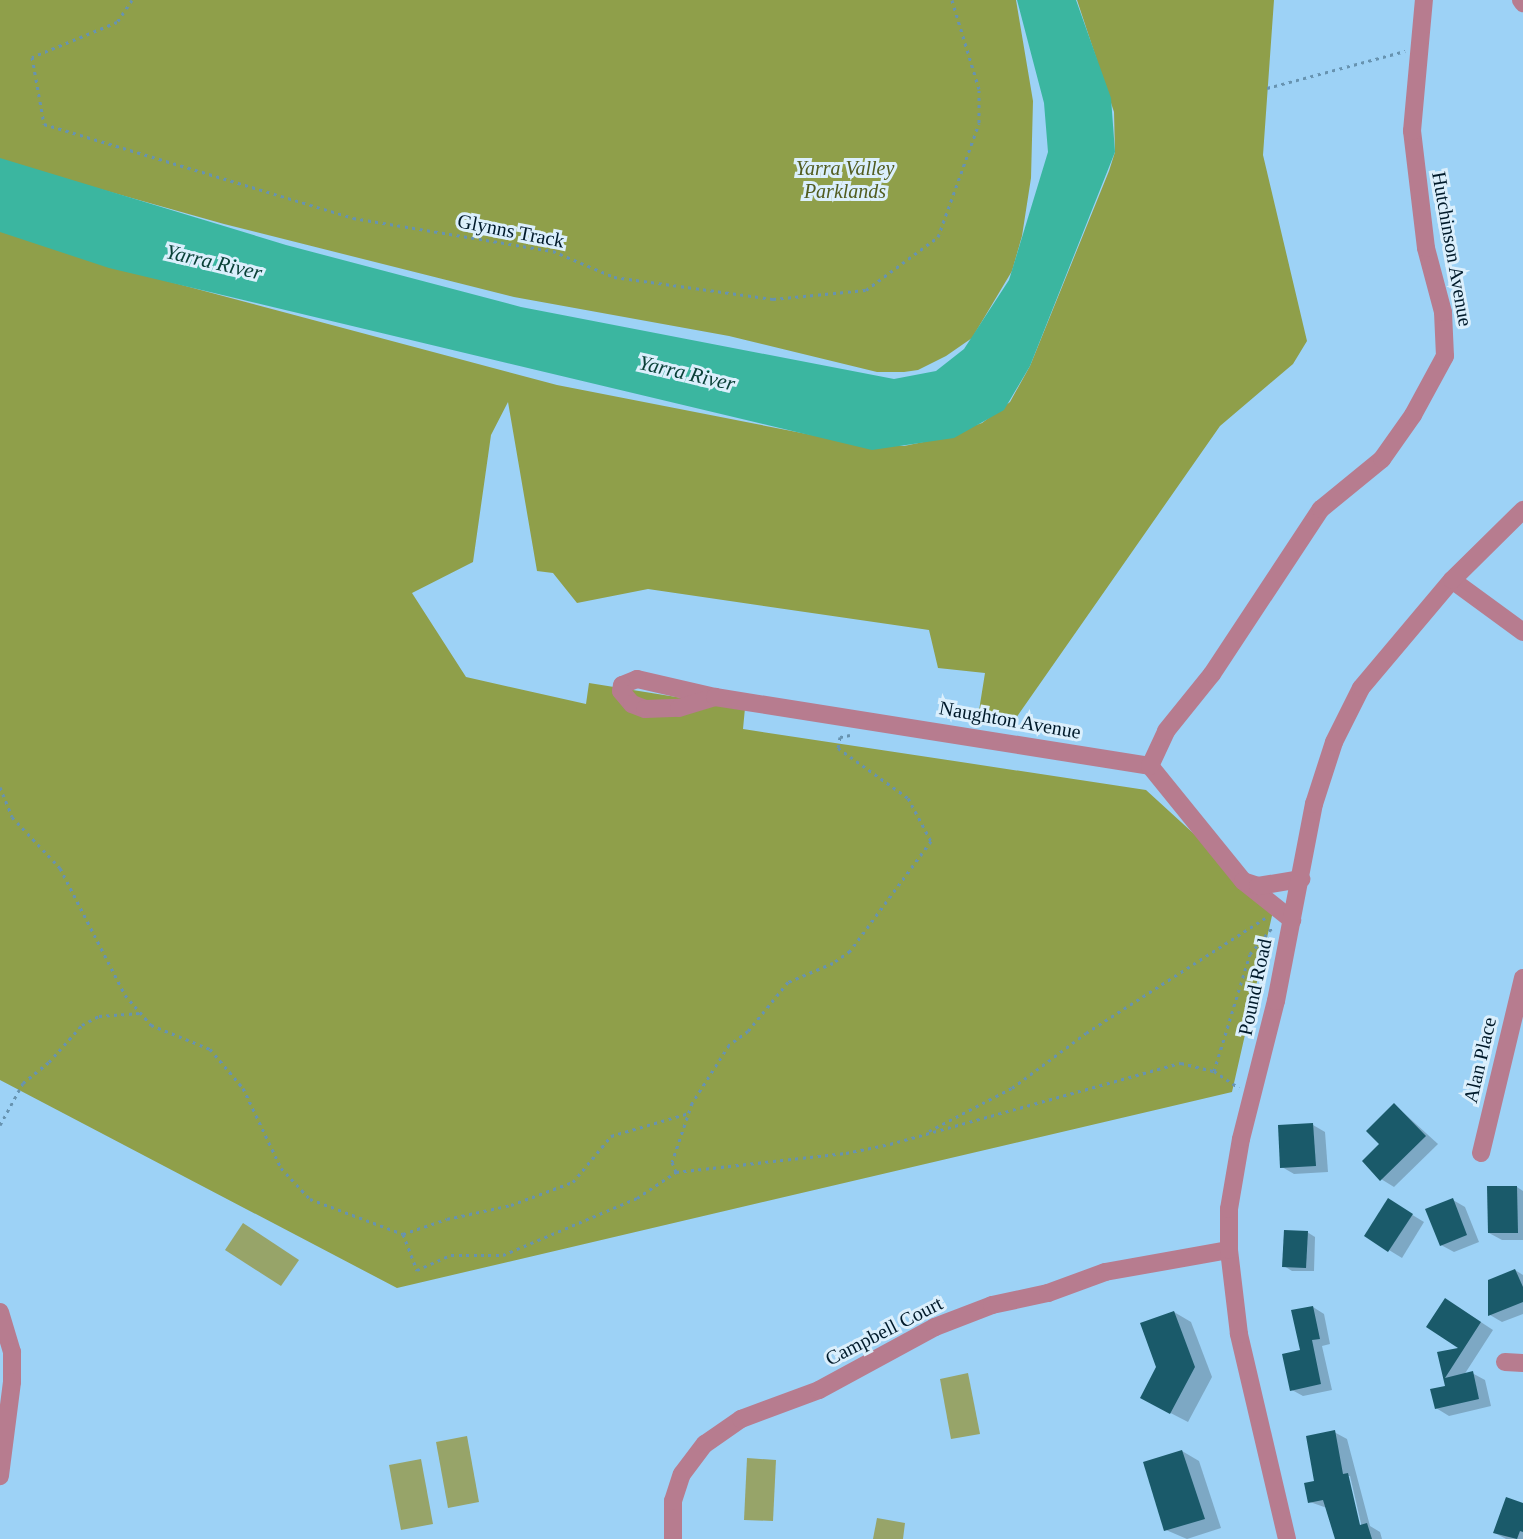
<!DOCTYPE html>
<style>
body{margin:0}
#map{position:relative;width:1523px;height:1539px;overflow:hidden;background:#9dd2f6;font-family:"Times New Roman",serif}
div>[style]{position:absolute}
.green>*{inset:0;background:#97a469}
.forest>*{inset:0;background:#8f9f4a}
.water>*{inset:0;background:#3bb6a0}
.shadow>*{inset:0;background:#0003}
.building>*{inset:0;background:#1a5a6a}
.path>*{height:3px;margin-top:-1.5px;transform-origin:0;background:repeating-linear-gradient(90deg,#6793b0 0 3px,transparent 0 7.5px)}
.minor>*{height:18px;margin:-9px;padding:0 9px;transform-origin:9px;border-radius:9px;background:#b77c8f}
span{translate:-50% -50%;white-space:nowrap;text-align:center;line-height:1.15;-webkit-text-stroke:6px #dbeffc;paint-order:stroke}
.park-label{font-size:20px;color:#515c1f;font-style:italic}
.street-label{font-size:20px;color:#001a2a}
.water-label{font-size:21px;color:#0a4138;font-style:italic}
</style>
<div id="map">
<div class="green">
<div style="clip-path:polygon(243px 1223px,299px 1260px,281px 1286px,225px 1250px)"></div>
<div style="clip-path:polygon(968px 1373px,980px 1434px,951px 1439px,940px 1379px)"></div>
<div style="clip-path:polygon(467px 1436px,479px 1502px,448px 1508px,436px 1442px)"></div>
<div style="clip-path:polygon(747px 1458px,776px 1460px,773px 1521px,744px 1520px)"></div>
<div style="clip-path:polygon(421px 1459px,433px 1524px,401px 1530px,389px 1465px)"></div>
<div style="clip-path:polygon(877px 1518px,905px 1523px,903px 1539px,873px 1539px)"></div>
</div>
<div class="forest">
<div style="clip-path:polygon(0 0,1016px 0,1033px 101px,1031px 178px,1022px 236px,1012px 271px,972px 338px,946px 356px,918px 370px,904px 372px,877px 372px,729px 336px,514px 297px,224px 224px,0 161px)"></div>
<div style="clip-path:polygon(1077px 0,1274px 0,1263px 155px,1307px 341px,1293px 364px,1220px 426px,1009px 728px,977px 723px,985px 673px,938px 668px,929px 630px,648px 589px,577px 603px,553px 573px,537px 571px,508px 402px,491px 435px,473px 562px,412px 593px,466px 677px,586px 704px,589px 683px,745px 708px,743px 729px,1146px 790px,1274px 907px,1232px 1092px,397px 1288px,0 1080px,0 230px,133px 272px,557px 385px,848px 442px,904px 446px,928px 441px,982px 423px,1010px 402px,1030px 366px,1109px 171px,1115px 152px,1114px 112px)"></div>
</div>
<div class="water">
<div style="clip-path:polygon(1017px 0,1076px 0,1111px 98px,1115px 152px,1030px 366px,1004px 410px,954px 438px,872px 450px,109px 268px,0 232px,0 158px,286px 245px,521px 307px,894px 379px,936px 371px,964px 349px,1009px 280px,1048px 152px,1044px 103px)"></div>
</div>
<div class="shadow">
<div style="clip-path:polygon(1395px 1105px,1438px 1144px,1394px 1187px,1381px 1179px,1382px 1144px)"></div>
<div style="clip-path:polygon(1313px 1125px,1325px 1132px,1328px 1172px,1294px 1174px,1282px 1167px)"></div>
<div style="clip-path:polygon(1517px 1187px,1523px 1191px,1523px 1240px,1502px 1240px,1489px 1233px)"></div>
<div style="clip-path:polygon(1453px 1200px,1465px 1207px,1479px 1242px,1454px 1252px,1441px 1245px)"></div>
<div style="clip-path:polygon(1401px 1208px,1424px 1222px,1402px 1258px,1366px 1236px)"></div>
<div style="clip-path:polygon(1307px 1232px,1315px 1237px,1314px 1271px,1292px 1271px,1284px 1266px)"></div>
<div style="clip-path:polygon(1515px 1270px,1523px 1275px,1523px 1314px,1502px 1322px,1490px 1315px)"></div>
<div style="clip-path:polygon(1313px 1307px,1324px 1314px,1330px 1344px,1322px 1346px,1332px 1390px,1303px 1396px,1292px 1390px)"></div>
<div style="clip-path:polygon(1458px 1307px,1493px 1330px,1464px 1375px,1472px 1373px,1485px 1380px,1491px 1406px,1449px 1416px,1436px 1408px,1447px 1387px,1439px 1353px,1462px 1348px)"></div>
<div style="clip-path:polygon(1174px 1312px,1191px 1322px,1212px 1377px,1188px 1422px,1159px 1407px,1158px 1367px)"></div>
<div style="clip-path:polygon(evenodd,1334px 1432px,1347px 1439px,1370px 1526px,1380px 1532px,1382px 1539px,1336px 1539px,1327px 1508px,1310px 1502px,1334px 1432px,1347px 1476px,1350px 1476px,1363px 1532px,1360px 1532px,1347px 1476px)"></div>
<div style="clip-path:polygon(1182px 1451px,1199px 1461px,1221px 1528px,1187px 1539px,1166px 1530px)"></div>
<div style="clip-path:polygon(1523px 1505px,1523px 1539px,1506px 1539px,1495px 1533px)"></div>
</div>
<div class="building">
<div style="clip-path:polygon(1394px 1103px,1426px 1136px,1380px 1181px,1362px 1161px,1379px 1144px,1366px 1131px)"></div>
<div style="clip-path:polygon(1313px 1123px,1316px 1166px,1280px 1168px,1278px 1125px)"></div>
<div style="clip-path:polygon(1487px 1186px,1517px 1186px,1518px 1233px,1488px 1233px)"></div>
<div style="clip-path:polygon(1388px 1198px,1413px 1214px,1388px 1252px,1364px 1236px)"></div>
<div style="clip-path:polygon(1453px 1198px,1467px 1235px,1440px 1246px,1425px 1209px)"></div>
<div style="clip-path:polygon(1284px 1230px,1308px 1231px,1306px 1268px,1282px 1267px)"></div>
<div style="clip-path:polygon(1515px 1269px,1523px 1287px,1523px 1302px,1488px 1316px,1488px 1280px)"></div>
<div style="clip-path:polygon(1445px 1298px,1481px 1322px,1445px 1378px,1473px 1371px,1479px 1399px,1435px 1409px,1430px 1389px,1445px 1386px,1437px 1352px,1458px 1348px,1426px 1327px)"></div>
<div style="clip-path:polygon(1313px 1306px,1320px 1339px,1312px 1340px,1321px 1384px,1290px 1391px,1282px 1354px,1300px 1350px,1291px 1310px)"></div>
<div style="clip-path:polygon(1174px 1311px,1195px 1367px,1170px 1414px,1140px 1398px,1156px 1367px,1140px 1323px)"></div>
<div style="clip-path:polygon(1335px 1430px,1343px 1474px,1348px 1473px,1360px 1525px,1367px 1523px,1372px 1539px,1335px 1539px,1323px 1500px,1308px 1503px,1304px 1483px,1314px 1481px,1306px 1436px)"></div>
<div style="clip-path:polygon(1182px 1450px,1205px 1519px,1164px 1531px,1143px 1462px)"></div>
<div style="clip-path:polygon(1506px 1497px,1523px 1503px,1523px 1532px,1520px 1531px,1517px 1539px,1493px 1533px)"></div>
</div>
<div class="path">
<div style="left:132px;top:0;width:27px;rotate:124deg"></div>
<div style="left:117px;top:22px;width:92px;rotate:157.6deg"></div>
<div style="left:32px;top:57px;width:68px;rotate:79.8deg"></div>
<div style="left:44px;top:124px;width:323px;rotate:16.9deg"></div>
<div style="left:353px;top:218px;width:203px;rotate:9.4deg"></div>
<div style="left:553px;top:251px;width:66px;rotate:23.1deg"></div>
<div style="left:614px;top:277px;width:161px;rotate:7.9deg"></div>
<div style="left:773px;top:299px;width:93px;rotate:-5.5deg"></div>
<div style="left:866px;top:290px;width:89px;rotate:-36.4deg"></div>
<div style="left:938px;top:237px;width:121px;rotate:-70.2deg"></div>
<div style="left:979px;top:123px;width:34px;rotate:-90deg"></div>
<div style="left:979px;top:89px;width:93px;rotate:-106.9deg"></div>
<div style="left:1267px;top:88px;width:143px;rotate:-15deg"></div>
<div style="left:850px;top:735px;width:10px;rotate:169deg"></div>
<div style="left:840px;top:737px;width:11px;rotate:100deg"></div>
<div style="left:838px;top:748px;width:86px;rotate:35.5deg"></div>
<div style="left:908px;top:798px;width:49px;rotate:61.9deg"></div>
<div style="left:931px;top:841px;width:137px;rotate:126.4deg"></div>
<div style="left:850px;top:951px;width:21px;rotate:145deg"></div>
<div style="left:833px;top:963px;width:49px;rotate:157.1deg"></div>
<div style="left:788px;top:982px;width:63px;rotate:129.2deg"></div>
<div style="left:748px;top:1031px;width:24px;rotate:144deg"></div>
<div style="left:729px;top:1045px;width:69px;rotate:122.5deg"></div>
<div style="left:692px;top:1103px;width:62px;rotate:108.7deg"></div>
<div style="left:672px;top:1162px;width:11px;rotate:68deg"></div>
<div style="left:676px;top:1172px;width:171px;rotate:-6.4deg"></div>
<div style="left:846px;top:1153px;width:45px;rotate:-11.6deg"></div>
<div style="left:890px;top:1144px;width:302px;rotate:-15.6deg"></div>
<div style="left:1181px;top:1063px;width:34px;rotate:14deg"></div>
<div style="left:1214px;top:1071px;width:30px;rotate:34deg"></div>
<div style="left:0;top:787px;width:32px;rotate:68deg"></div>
<div style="left:12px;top:817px;width:70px;rotate:46.7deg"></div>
<div style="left:60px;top:868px;width:143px;rotate:62.9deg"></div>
<div style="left:125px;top:995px;width:40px;rotate:49deg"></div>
<div style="left:151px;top:1025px;width:64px;rotate:22.1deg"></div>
<div style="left:210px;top:1049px;width:51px;rotate:49.8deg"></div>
<div style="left:243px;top:1088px;width:89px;rotate:64.6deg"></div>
<div style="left:281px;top:1168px;width:42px;rotate:46.9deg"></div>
<div style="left:310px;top:1199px;width:99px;rotate:20.6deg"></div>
<div style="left:403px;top:1234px;width:39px;rotate:69deg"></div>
<div style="left:417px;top:1270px;width:37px;rotate:-24deg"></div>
<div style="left:451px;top:1255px;width:52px"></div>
<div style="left:503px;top:1255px;width:146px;rotate:-23deg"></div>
<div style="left:637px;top:1198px;width:47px;rotate:-33.7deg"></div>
<div style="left:1214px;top:1071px;width:122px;rotate:-72.9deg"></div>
<div style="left:1250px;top:954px;width:35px;rotate:-50deg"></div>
<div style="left:0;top:1125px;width:48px;rotate:-61.3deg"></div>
<div style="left:23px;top:1083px;width:33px;rotate:-39deg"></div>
<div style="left:49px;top:1062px;width:50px;rotate:-48.3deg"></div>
<div style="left:82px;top:1025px;width:19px;rotate:-28deg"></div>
<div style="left:99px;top:1016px;width:42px;rotate:-4.1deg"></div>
<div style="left:929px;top:1131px;width:93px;rotate:-27.4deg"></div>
<div style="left:1012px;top:1088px;width:92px;rotate:-36.6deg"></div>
<div style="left:1086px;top:1033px;width:213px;rotate:-32.7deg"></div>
<div style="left:403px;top:1234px;width:46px;rotate:-18.8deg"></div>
<div style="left:447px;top:1219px;width:66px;rotate:-12.3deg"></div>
<div style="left:511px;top:1205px;width:66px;rotate:-20.4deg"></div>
<div style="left:573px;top:1182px;width:60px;rotate:-50.4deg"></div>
<div style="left:611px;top:1136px;width:81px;rotate:-16.4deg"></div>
</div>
<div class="minor">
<div style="left:1521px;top:0;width:4px;rotate:56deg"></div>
<div style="left:1452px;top:580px;width:88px;rotate:36.2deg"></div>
<div style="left:715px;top:697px;width:80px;rotate:-167deg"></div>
<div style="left:637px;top:679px;width:16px;rotate:158deg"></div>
<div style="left:622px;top:685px;width:6px;rotate:99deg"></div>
<div style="left:621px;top:691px;width:17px;rotate:50deg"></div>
<div style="left:632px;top:704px;width:14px;rotate:21deg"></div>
<div style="left:645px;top:709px;width:34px;rotate:-2deg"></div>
<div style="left:679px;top:708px;width:38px;rotate:-17deg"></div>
<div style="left:715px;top:697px;width:440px;rotate:9deg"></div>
<div style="left:1150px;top:766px;width:148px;rotate:51deg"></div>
<div style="left:1243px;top:881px;width:63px;rotate:38.5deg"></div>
<div style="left:1150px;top:766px;width:38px;rotate:-65deg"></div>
<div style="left:1166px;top:731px;width:73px;rotate:-51.1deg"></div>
<div style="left:1212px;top:674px;width:198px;rotate:-56.6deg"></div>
<div style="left:1321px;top:509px;width:79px;rotate:-39.3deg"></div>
<div style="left:1382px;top:459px;width:54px;rotate:-54.8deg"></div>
<div style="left:1413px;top:415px;width:67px;rotate:-61.5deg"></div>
<div style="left:1445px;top:356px;width:44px;rotate:-92.6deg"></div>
<div style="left:1443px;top:312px;width:66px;rotate:-104.9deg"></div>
<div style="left:1426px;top:248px;width:118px;rotate:-96.8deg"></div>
<div style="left:1412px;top:131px;width:132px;rotate:-84.8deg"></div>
<div style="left:1243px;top:881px;width:16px;rotate:18deg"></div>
<div style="left:1258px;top:886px;width:44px;rotate:-9.2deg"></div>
<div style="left:1481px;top:1153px;width:180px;rotate:-76.5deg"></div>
<div style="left:0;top:1312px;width:42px;rotate:73.3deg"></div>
<div style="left:12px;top:1352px;width:30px;rotate:90deg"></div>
<div style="left:12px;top:1382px;width:95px;rotate:97.3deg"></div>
<div style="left:1505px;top:1362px;width:18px;rotate:3deg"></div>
<div style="left:673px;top:1539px;width:38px;rotate:-90deg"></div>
<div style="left:673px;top:1501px;width:28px;rotate:-72deg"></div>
<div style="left:682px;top:1474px;width:38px;rotate:-53deg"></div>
<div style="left:705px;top:1444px;width:44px;rotate:-34.8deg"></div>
<div style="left:741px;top:1419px;width:83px;rotate:-20.4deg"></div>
<div style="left:819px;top:1390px;width:132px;rotate:-28.5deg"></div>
<div style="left:935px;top:1327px;width:61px;rotate:-21.1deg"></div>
<div style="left:992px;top:1305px;width:57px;rotate:-12.1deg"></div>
<div style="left:1048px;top:1293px;width:61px;rotate:-20.2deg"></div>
<div style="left:1105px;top:1272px;width:126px;rotate:-10.1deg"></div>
<div style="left:1287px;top:1539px;width:211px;rotate:-103.2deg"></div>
<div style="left:1239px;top:1334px;width:85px;rotate:-96.8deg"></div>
<div style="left:1229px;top:1250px;width:41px;rotate:-90deg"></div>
<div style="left:1229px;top:1209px;width:71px;rotate:-80.3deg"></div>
<div style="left:1241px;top:1139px;width:142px;rotate:-75.8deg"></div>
<div style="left:1276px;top:1001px;width:201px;rotate:-79.1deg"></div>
<div style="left:1314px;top:804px;width:65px;rotate:-72.1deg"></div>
<div style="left:1334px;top:742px;width:60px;rotate:-63.4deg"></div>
<div style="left:1361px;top:688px;width:141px;rotate:-49.9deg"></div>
<div style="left:1452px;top:580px;width:100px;rotate:-44.6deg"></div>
</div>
<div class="park-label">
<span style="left:845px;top:180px">Yarra Valley<br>Parklands</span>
</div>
<div class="street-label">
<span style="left:511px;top:231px;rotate:11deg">Glynns Track</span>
<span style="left:1452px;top:249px;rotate:80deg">Hutchinson Avenue</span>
<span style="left:1010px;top:720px;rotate:10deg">Naughton Avenue</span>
<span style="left:1255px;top:987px;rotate:-78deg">Pound Road</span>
<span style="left:1480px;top:1060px;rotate:-77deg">Alan Place</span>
<span style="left:884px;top:1331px;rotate:-27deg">Campbell Court</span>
</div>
<div class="water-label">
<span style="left:214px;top:262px;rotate:13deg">Yarra River</span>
<span style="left:687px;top:373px;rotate:13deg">Yarra River</span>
</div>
</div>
